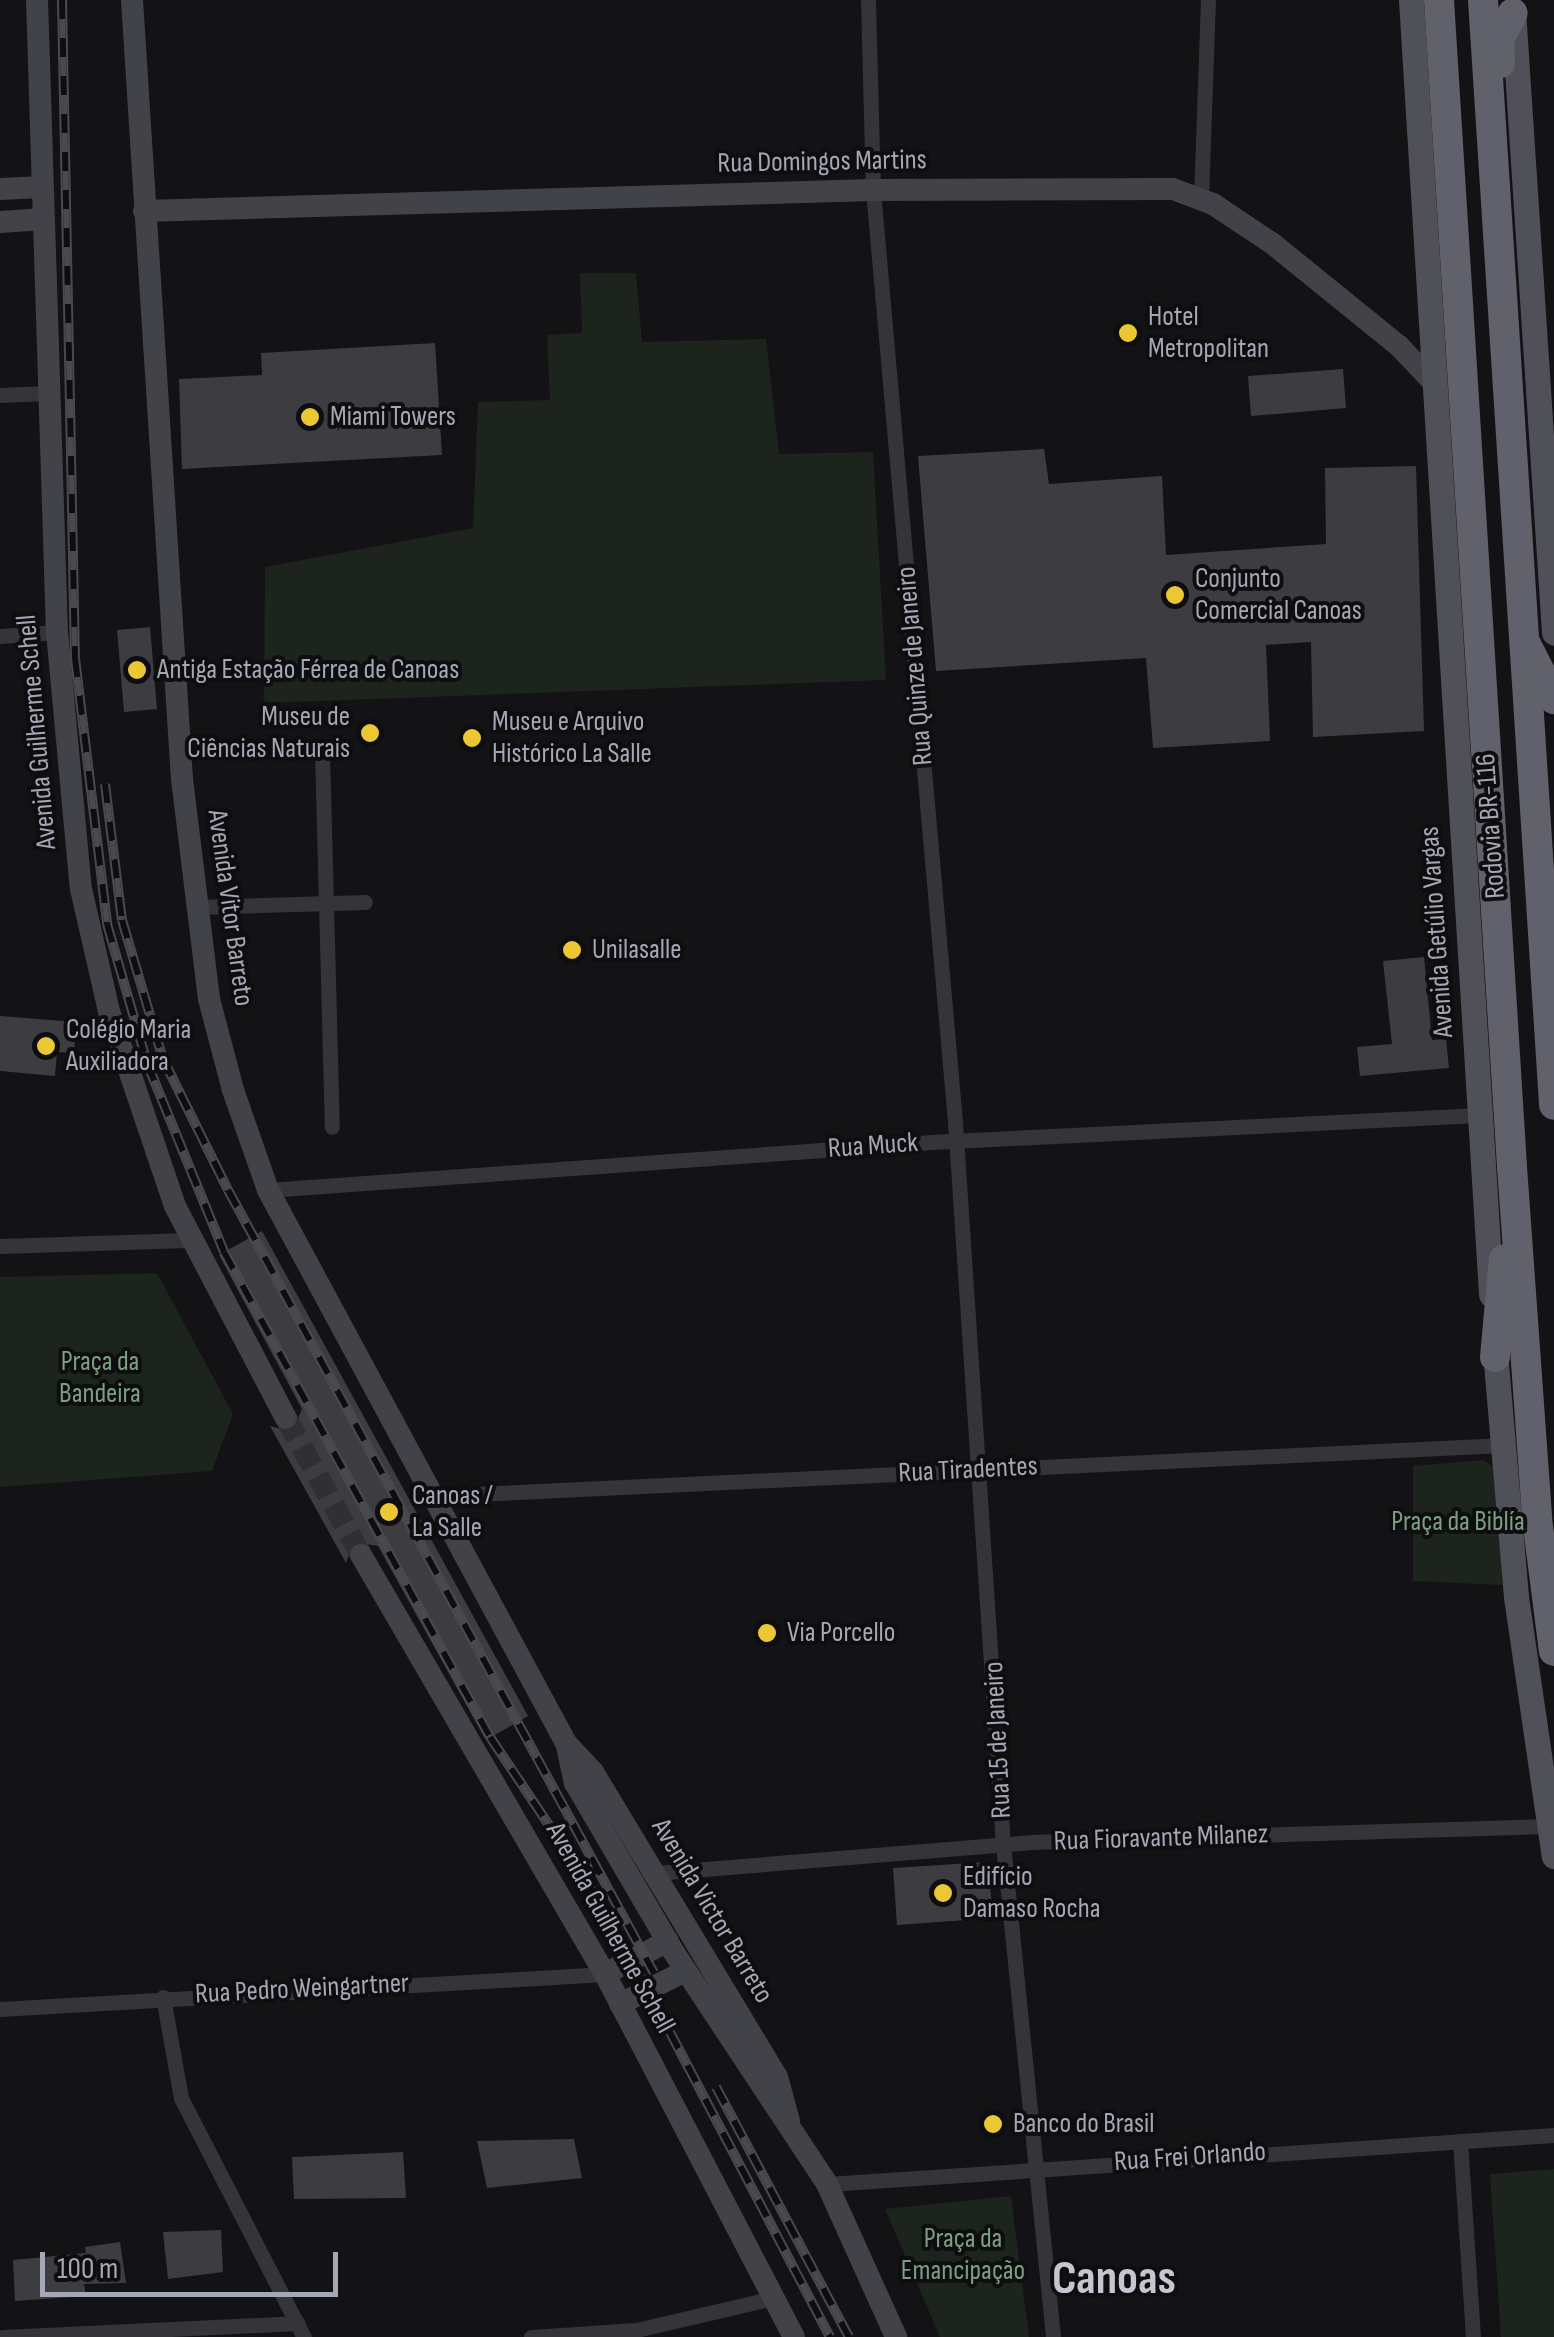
<!DOCTYPE html>
<meta charset="utf-8">
<style>
body{margin:0}
#map{position:relative;width:1554px;height:2337px;overflow:hidden;background:#131214;font-family:"Sofia Sans Condensed",sans-serif}
div>[style]{position:absolute}
.green>*{inset:0;background:#1d241e}
.building>*{inset:0;background:#3d3c41}
.secondary-tunnel>*{height:22px;margin-top:-11px;transform-origin:0;background:repeating-linear-gradient(90deg,#303034 0 22px,transparent 0 33px)}
.street>*{height:15px;margin:-7.5px;padding:0 7.5px;transform-origin:7.5px;border-radius:7.5px;background:#343439}
.secondary>*{height:22px;margin:-11px;padding:0 11px;transform-origin:11px;border-radius:11px;background:#424249}
.primary>*{height:25px;margin:-12.5px;padding:0 12.5px;transform-origin:12.5px;border-radius:12.5px;background:#505058}
.highway>*{height:30px;margin:-15px;padding:0 15px;transform-origin:15px;border-radius:15px;background:#60616a}
.rail>*{height:10px;margin-top:-5px;transform-origin:0;background:repeating-linear-gradient(90deg,#0e0d0f 0 19px,#494950 0 38px);box-sizing:border-box;border-block:2px solid #494950}
.dots>*{width:28px;height:28px;translate:-50% -50%;box-sizing:border-box;border:5px solid #0e0d0f;border-radius:50%}
span{translate:-50% -50%;white-space:nowrap;text-align:center;line-height:1.15;-webkit-text-stroke:8px #0e0d0f;paint-order:stroke}
.street-label{font-size:28px;color:#a4a7b4}
.poi-label{font-size:28px;color:#a4a7b4}
.left{translate:0 -50%;text-align:left}
.right{translate:-100% -50%;text-align:right}
.park-label{font-size:28px;color:#7c9f83}
.town-label{font-size:48px;color:#c5c6d0;font-weight:700}
.scale{position:absolute;left:40px;top:2252px;width:298px;height:45px;box-sizing:border-box;border:5px solid #a4a7b4;border-top:0;padding-left:12px;font-size:30px;line-height:35px;white-space:nowrap;color:#a4a7b4;-webkit-text-stroke:8px #0e0d0f;paint-order:stroke}
</style>
<div id="map">
<div class="green">
<div style="clip-path:polygon(580px 273px,636px 273px,642px 342px,766px 339px,779px 454px,873px 452px,886px 680px,264px 703px,265px 567px,473px 528px,478px 402px,550px 400px,547px 335px,582px 333px)"></div>
<div style="clip-path:polygon(157px 1273px,233px 1414px,212px 1471px,0 1487px,0 1277px)"></div>
<div style="clip-path:polygon(1483px 1460px,1494px 1467px,1500px 1504px,1502px 1585px,1413px 1581px,1413px 1466px)"></div>
<div style="clip-path:polygon(1554px 2169px,1554px 2337px,1501px 2337px,1490px 2174px)"></div>
<div style="clip-path:polygon(1011px 2196px,1029px 2337px,940px 2337px,885px 2209px)"></div>
</div>
<div class="building">
<div style="clip-path:polygon(435px 343px,442px 455px,182px 469px,179px 379px,262px 375px,261px 353px)"></div>
<div style="clip-path:polygon(1343px 369px,1346px 408px,1251px 416px,1248px 376px)"></div>
<div style="clip-path:polygon(1044px 449px,1049px 484px,1162px 476px,1166px 555px,1326px 544px,1325px 468px,1416px 466px,1424px 731px,1313px 737px,1311px 642px,1266px 645px,1270px 741px,1153px 748px,1146px 658px,936px 671px,918px 456px)"></div>
<div style="clip-path:polygon(150px 627px,157px 709px,124px 712px,117px 630px)"></div>
<div style="clip-path:polygon(1424px 957px,1432px 1040px,1446px 1039px,1449px 1068px,1360px 1076px,1357px 1047px,1392px 1044px,1383px 961px)"></div>
<div style="clip-path:polygon(0 1016px,76px 1022px,74px 1053px,57px 1052px,55px 1076px,0 1071px)"></div>
<div style="clip-path:polygon(262px 1231px,528px 1716px,486px 1740px,378px 1546px,354px 1542px,346px 1563px,270px 1426px,292px 1432px,302px 1409px,219px 1255px)"></div>
<div style="clip-path:polygon(988px 1862px,993px 1918px,897px 1925px,893px 1868px)"></div>
<div style="clip-path:polygon(574px 2139px,582px 2178px,487px 2188px,477px 2141px)"></div>
<div style="clip-path:polygon(403px 2152px,406px 2198px,294px 2199px,292px 2157px)"></div>
<div style="clip-path:polygon(221px 2230px,223px 2272px,168px 2279px,163px 2232px)"></div>
<div style="clip-path:polygon(120px 2242px,126px 2283px,84px 2284px,86px 2296px,15px 2301px,13px 2260px,86px 2253px,85px 2247px)"></div>
</div>
<div class="secondary-tunnel">
<div style="left:286px;top:1418px;width:156px;rotate:61.3deg"></div>
</div>
<div class="street">
<div style="left:868px;top:0;width:190px;rotate:88.5deg"></div>
<div style="left:873px;top:190px;width:936px;rotate:84.97deg"></div>
<div style="left:955px;top:1122px;width:724px;rotate:86.2deg"></div>
<div style="left:1003px;top:1844px;width:496px;rotate:84.2deg"></div>
<div style="left:1201px;top:199px;width:199px;rotate:-88deg"></div>
<div style="left:0;top:395px;width:48px;rotate:-2.4deg"></div>
<div style="left:0;top:636px;width:57px;rotate:-4deg"></div>
<div style="left:322px;top:752px;width:375px;rotate:88.5deg"></div>
<div style="left:196px;top:907px;width:169px;rotate:-1.7deg"></div>
<div style="left:268px;top:1190px;width:666px;rotate:-4.13deg"></div>
<div style="left:932px;top:1142px;width:548px;rotate:-2.83deg"></div>
<div style="left:0;top:1246px;width:188px;rotate:-1.8deg"></div>
<div style="left:434px;top:1496px;width:1070px;rotate:-2.73deg"></div>
<div style="left:656px;top:1873px;width:375px;rotate:-4.7deg"></div>
<div style="left:1030px;top:1842px;width:518px;rotate:-1.77deg"></div>
<div style="left:163px;top:1997px;width:103px;rotate:79.9deg"></div>
<div style="left:181px;top:2098px;width:269px;rotate:62.8deg"></div>
<div style="left:0;top:2009px;width:606px;rotate:-3.31deg"></div>
<div style="left:1460px;top:2141px;width:196px;rotate:86.2deg"></div>
<div style="left:827px;top:2184px;width:729px;rotate:-3.86deg"></div>
<div style="left:2px;top:2337px;width:296px;rotate:-2.7deg"></div>
<div style="left:531px;top:2337px;width:105px;rotate:-3.8deg"></div>
<div style="left:636px;top:2330px;width:142px;rotate:-13.1deg"></div>
</div>
<div class="secondary">
<div style="left:37px;top:0;width:632px;rotate:88.19deg"></div>
<div style="left:57px;top:632px;width:258px;rotate:84.7deg"></div>
<div style="left:81px;top:889px;width:125px;rotate:77.1deg"></div>
<div style="left:109px;top:1011px;width:206px;rotate:71.3deg"></div>
<div style="left:175px;top:1206px;width:239px;rotate:62.4deg"></div>
<div style="left:132px;top:0;width:781px;rotate:86.33deg"></div>
<div style="left:182px;top:779px;width:222px;rotate:83deg"></div>
<div style="left:209px;top:999px;width:94px;rotate:75.2deg"></div>
<div style="left:233px;top:1090px;width:106px;rotate:70.7deg"></div>
<div style="left:268px;top:1190px;width:628px;rotate:61.68deg"></div>
<div style="left:566px;top:1743px;width:40px;rotate:47deg"></div>
<div style="left:593px;top:1772px;width:356px;rotate:58.9deg"></div>
<div style="left:777px;top:2077px;width:46px;rotate:74.7deg"></div>
<div style="left:0;top:189px;width:42px;rotate:-2.7deg"></div>
<div style="left:144px;top:211px;width:729px;rotate:-1.65deg"></div>
<div style="left:873px;top:190px;width:300px;rotate:-0.2deg"></div>
<div style="left:1173px;top:189px;width:43px;rotate:20.6deg"></div>
<div style="left:1213px;top:204px;width:72px;rotate:33.7deg"></div>
<div style="left:1273px;top:244px;width:162px;rotate:39deg"></div>
<div style="left:1399px;top:346px;width:51px;rotate:46.6deg"></div>
<div style="left:0;top:222px;width:44px;rotate:-3.9deg"></div>
<div style="left:361px;top:1555px;width:485px;rotate:59.8deg"></div>
<div style="left:605px;top:1974px;width:409px;rotate:62.5deg"></div>
<div style="left:567px;top:1746px;width:38px;rotate:78deg"></div>
<div style="left:575px;top:1783px;width:194px;rotate:59.7deg"></div>
<div style="left:673px;top:1951px;width:279px;rotate:56.5deg"></div>
<div style="left:827px;top:2184px;width:168px;rotate:65.7deg"></div>
<div style="left:605px;top:1974px;width:71px;rotate:-27.6deg"></div>
<div style="left:620px;top:2004px;width:73px;rotate:-26.9deg"></div>
</div>
<div class="primary">
<div style="left:1411px;top:0;width:1297px;rotate:86.46deg"></div>
<div style="left:1513px;top:10px;width:624px;rotate:86.23deg"></div>
<div style="left:1494px;top:1340px;width:258px;rotate:85.1deg"></div>
<div style="left:1516px;top:1597px;width:262px;rotate:81.7deg"></div>
</div>
<div class="highway">
<div style="left:1439px;top:0;width:1169px;rotate:86.42deg"></div>
<div style="left:1512px;top:1167px;width:353px;rotate:85.9deg"></div>
<div style="left:1537px;top:1519px;width:133px;rotate:82.7deg"></div>
<div style="left:1483px;top:0;width:1107px;rotate:86.32deg"></div>
<div style="left:1500px;top:63px;width:23px;rotate:-92deg"></div>
<div style="left:1499px;top:40px;width:30px;rotate:-63deg"></div>
<div style="left:1526px;top:644px;width:62px;rotate:63deg"></div>
<div style="left:1495px;top:1357px;width:98px;rotate:-84.8deg"></div>
</div>
<div class="rail">
<div style="left:62px;top:0;width:658px;rotate:88.87deg"></div>
<div style="left:75px;top:658px;width:268px;rotate:83.1deg"></div>
<div style="left:107px;top:924px;width:145px;rotate:73.9deg"></div>
<div style="left:147px;top:1063px;width:204px;rotate:67.8deg"></div>
<div style="left:224px;top:1252px;width:553px;rotate:61.26deg"></div>
<div style="left:490px;top:1737px;width:171px;rotate:56.2deg"></div>
<div style="left:585px;top:1879px;width:137px;rotate:60.6deg"></div>
<div style="left:652px;top:1998px;width:383px;rotate:62.3deg"></div>
<div style="left:105px;top:784px;width:137px;rotate:82.9deg"></div>
<div style="left:122px;top:920px;width:145px;rotate:73.6deg"></div>
<div style="left:163px;top:1059px;width:146px;rotate:63.6deg"></div>
<div style="left:228px;top:1190px;width:891px;rotate:61.45deg"></div>
<div style="left:716px;top:2087px;width:283px;rotate:62deg"></div>
</div>
<div class="dots">
<div style="left:1128px;top:333px;background:#ebc833"></div>
<div style="left:310px;top:417px;background:#ebc833"></div>
<div style="left:1175px;top:595px;background:#ebc833"></div>
<div style="left:137px;top:670px;background:#ebc833"></div>
<div style="left:370px;top:733px;background:#ebc833"></div>
<div style="left:472px;top:738px;background:#ebc833"></div>
<div style="left:572px;top:950px;background:#ebc833"></div>
<div style="left:46px;top:1046px;background:#ebc833"></div>
<div style="left:389px;top:1512px;background:#ebc833"></div>
<div style="left:767px;top:1633px;background:#ebc833"></div>
<div style="left:943px;top:1893px;background:#ebc833"></div>
<div style="left:993px;top:2124px;background:#ebc833"></div>
</div>
<div class="street-label">
<span style="left:822px;top:162px;rotate:-1deg">Rua Domingos Martins</span>
<span style="left:915px;top:666px;rotate:-95deg">Rua Quinze de Janeiro</span>
<span style="left:37px;top:732px;rotate:-95deg">Avenida Guilherme Schell</span>
<span style="left:1491px;top:826px;rotate:-94deg">Rodovia BR-116</span>
<span style="left:230px;top:908px;rotate:82deg">Avenida Vitor Barreto</span>
<span style="left:1437px;top:932px;rotate:-94deg">Avenida Getúlio Vargas</span>
<span style="left:873px;top:1146px;rotate:-4deg">Rua Muck</span>
<span style="left:968px;top:1470px;rotate:-3deg">Rua Tiradentes</span>
<span style="left:998px;top:1740px;rotate:-93deg">Rua 15 de Janeiro</span>
<span style="left:1161px;top:1838px;rotate:-2deg">Rua Fioravante Milanez</span>
<span style="left:712px;top:1911px;rotate:59deg">Avenida Victor Barreto</span>
<span style="left:610px;top:1928px;rotate:61deg">Avenida Guilherme Schell</span>
<span style="left:302px;top:1989px;rotate:-3deg">Rua Pedro Weingartner</span>
<span style="left:1190px;top:2157px;rotate:-4deg">Rua Frei Orlando</span>
</div>
<div class="poi-label">
<span class="left" style="left:1148px;top:333px">Hotel<br>Metropolitan</span>
<span class="left" style="left:330px;top:417px">Miami Towers</span>
<span class="left" style="left:1195px;top:595px">Conjunto<br>Comercial Canoas</span>
<span class="left" style="left:157px;top:670px">Antiga Estação Férrea de Canoas</span>
<span class="right" style="left:350px;top:733px">Museu de<br>Ciências Naturais</span>
<span class="left" style="left:492px;top:738px">Museu e Arquivo<br>Histórico La Salle</span>
<span class="left" style="left:592px;top:950px">Unilasalle</span>
<span class="left" style="left:66px;top:1046px">Colégio Maria<br>Auxiliadora</span>
<span class="left" style="left:412px;top:1512px">Canoas /<br>La Salle</span>
<span class="left" style="left:787px;top:1633px">Via Porcello</span>
<span class="left" style="left:963px;top:1893px">Edifício<br>Damaso Rocha</span>
<span class="left" style="left:1013px;top:2124px">Banco do Brasil</span>
</div>
<div class="park-label">
<span style="left:100px;top:1378px">Praça da<br>Bandeira</span>
<span style="left:1458px;top:1522px">Praça da Biblía</span>
<span style="left:963px;top:2255px">Praça da<br>Emancipação</span>
</div>
<div class="town-label">
<span style="left:1114px;top:2279px">Canoas</span>
</div>
<div class="scale">100 m</div>
</div>
